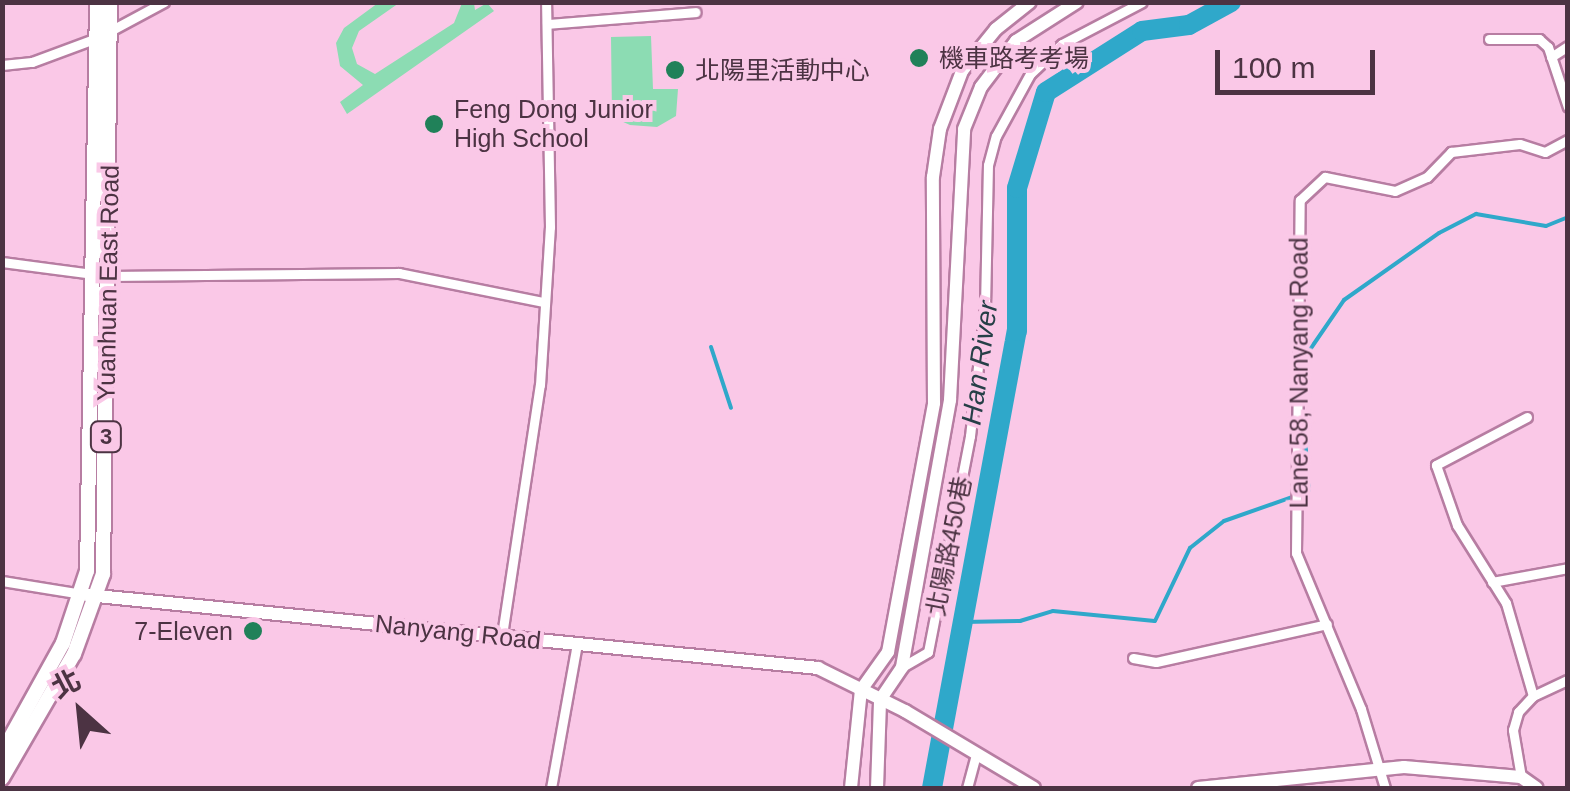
<!DOCTYPE html>
<meta charset="utf-8">
<style>
body{margin:0}
#map{position:relative;width:1570px;height:791px;overflow:hidden;background:#fac8e7;font-family:Arial,"Noto Sans TC",sans-serif}
div>[style]{position:absolute}
.green>*{inset:0;background:#8cdcb3}
.stream>*{height:4px;margin:-2px;padding:0 2px;transform-origin:2px;border-radius:2px;background:#2fa8ca}
.river>*{height:20px;margin:-10px;padding:0 10px;transform-origin:10px;border-radius:10px;background:#2fa8ca}
.roads{filter:drop-shadow(2px 0 #b77da2) drop-shadow(-2px 0 #b77da2) drop-shadow(0 2px #b77da2) drop-shadow(0 -2px #b77da2)}
.street>*{height:9px;margin:-4.5px;padding:0 4.5px;transform-origin:4.5px;border-radius:4.5px;background:#fff}
.secondary>*{height:12px;margin:-6px;padding:0 6px;transform-origin:6px;border-radius:6px;background:#fff}
.primary>*{height:14px;margin:-7px;padding:0 7px;transform-origin:7px;border-radius:7px;background:#fff}
.dots>*{width:28px;height:28px;translate:-50% -50%;box-sizing:border-box;border:5px solid #fac8e7;border-radius:50%}
span{translate:-50% -50%;white-space:nowrap;text-align:center;line-height:1.15;-webkit-text-stroke:8px #fac8e7;paint-order:stroke}
.shield-label span{padding:2px 8px;background:#fac8e7;border:2px solid;border-radius:8px;-webkit-text-stroke-width:0}
.shield-label{font-size:22px;color:#4c3343;font-weight:700}
.poi-label{font-size:25px;color:#4c3343}
.left{translate:0 -50%;text-align:left}
.right{translate:-100% -50%;text-align:right}
.street-label{font-size:25px;color:#4c3343}
.water-label{font-size:28px;color:#263f47;font-style:italic}
.frame{position:absolute;inset:0;border:5px solid #4c3343;pointer-events:none}
.north{position:absolute;left:30px;top:661px;width:100px;height:100px;-webkit-text-stroke:8px #fac8e7;paint-order:stroke;rotate:333deg;font-size:28px;font-weight:700;line-height:40px;text-align:center;color:#4c3343}
.north::after{content:'';display:block;margin:auto;width:35px;height:45px;background:#4c3343;clip-path:polygon(50% 0,100% 100%,50% 72%,0 100%)}
.scale{position:absolute;left:1215px;top:50px;width:160px;height:45px;box-sizing:border-box;border:5px solid #4c3343;border-top:0;padding-left:12px;font-size:30px;line-height:35px;white-space:nowrap;color:#4c3343;-webkit-text-stroke:8px #fac8e7;paint-order:stroke}
</style>
<div id="map">
<div class="green">
<div style="clip-path:polygon(378px 3px,399px 3px,359px 31px,352px 48px,357px 64px,375px 74px,454px 23px,462px 3px,474px 3px,475px 10px,487px 3px,494px 11px,347px 114px,340px 102px,363px 85px,340px 66px,336px 43px,344px 28px)"></div>
<div style="clip-path:polygon(651px 36px,653px 89px,678px 89px,676px 116px,657px 127px,630px 125px,612px 117px,611px 37px)"></div>
</div>
<div class="stream">
<div style="left:711px;top:347px;width:64px;rotate:71.8deg"></div>
<div style="left:962px;top:622px;width:58px;rotate:-1deg"></div>
<div style="left:1020px;top:621px;width:34px;rotate:-17deg"></div>
<div style="left:1053px;top:611px;width:102px;rotate:5.6deg"></div>
<div style="left:1155px;top:621px;width:81px;rotate:-64.4deg"></div>
<div style="left:1190px;top:548px;width:43px;rotate:-38.5deg"></div>
<div style="left:1224px;top:521px;width:90px;rotate:-19.4deg"></div>
<div style="left:1309px;top:491px;width:94px;rotate:-94.3deg"></div>
<div style="left:1302px;top:397px;width:47px;rotate:-81.3deg"></div>
<div style="left:1309px;top:351px;width:62px;rotate:-55.5deg"></div>
<div style="left:1344px;top:300px;width:116px;rotate:-35.2deg"></div>
<div style="left:1439px;top:233px;width:42px;rotate:-27.2deg"></div>
<div style="left:1476px;top:214px;width:71px;rotate:9.7deg"></div>
<div style="left:1546px;top:226px;width:24px;rotate:-22deg"></div>
</div>
<div class="river">
<div style="left:932px;top:788px;width:465px;rotate:-79.5deg"></div>
<div style="left:1017px;top:331px;width:143px;rotate:-90deg"></div>
<div style="left:1017px;top:188px;width:100px;rotate:-73.2deg"></div>
<div style="left:1046px;top:92px;width:114px;rotate:-32.4deg"></div>
<div style="left:1142px;top:31px;width:47px;rotate:-7.3deg"></div>
<div style="left:1189px;top:25px;width:48px;rotate:-28.7deg"></div>
</div>
<div class="roads">
<div class="street">
<div style="left:547px;top:24px;width:149px;rotate:-4.6deg"></div>
<div style="left:1489px;top:39px;width:50px"></div>
<div style="left:1539px;top:39px;width:12px;rotate:42deg"></div>
<div style="left:1548px;top:47px;width:63px;rotate:71.6deg"></div>
<div style="left:1551px;top:57px;width:20px;rotate:-33deg"></div>
<div style="left:2px;top:65px;width:30px;rotate:-6deg"></div>
<div style="left:32px;top:62px;width:69px;rotate:-20.3deg"></div>
<div style="left:97px;top:38px;width:76px;rotate:-28.2deg"></div>
<div style="left:2px;top:262px;width:108px;rotate:7.5deg"></div>
<div style="left:109px;top:276px;width:290px;rotate:-0.6deg"></div>
<div style="left:399px;top:273px;width:147px;rotate:11.4deg"></div>
<div style="left:1527px;top:417px;width:103px;rotate:152.2deg"></div>
<div style="left:1436px;top:465px;width:64px;rotate:70.7deg"></div>
<div style="left:1457px;top:525px;width:92px;rotate:57.9deg"></div>
<div style="left:1506px;top:603px;width:97px;rotate:73.8deg"></div>
<div style="left:2px;top:581px;width:81px;rotate:9.2deg"></div>
<div style="left:1492px;top:582px;width:77px;rotate:-10.4deg"></div>
<div style="left:502px;top:635px;width:253px;rotate:-81.4deg"></div>
<div style="left:540px;top:385px;width:158px;rotate:-86.4deg"></div>
<div style="left:550px;top:227px;width:225px;rotate:-91deg"></div>
<div style="left:1133px;top:658px;width:23px;rotate:10deg"></div>
<div style="left:1156px;top:662px;width:175px;rotate:-12.5deg"></div>
<div style="left:902px;top:667px;width:30px;rotate:-30deg"></div>
<div style="left:928px;top:652px;width:220px;rotate:-79deg"></div>
<div style="left:970px;top:436px;width:130px;rotate:-83.4deg"></div>
<div style="left:985px;top:307px;width:142px;rotate:-88.8deg"></div>
<div style="left:988px;top:165px;width:30px;rotate:-75deg"></div>
<div style="left:996px;top:136px;width:71px;rotate:-61.3deg"></div>
<div style="left:1030px;top:74px;width:44px;rotate:-43.2deg"></div>
<div style="left:1062px;top:44px;width:90px;rotate:-27.7deg"></div>
<div style="left:1521px;top:777px;width:48px;rotate:-99.7deg"></div>
<div style="left:1513px;top:730px;width:19px;rotate:-74deg"></div>
<div style="left:1518px;top:712px;width:22px;rotate:-47deg"></div>
<div style="left:1533px;top:696px;width:38px;rotate:-25deg"></div>
<div style="left:551px;top:788px;width:147px;rotate:-79.8deg"></div>
<div style="left:967px;top:788px;width:34px;rotate:-75deg"></div>
<div style="left:1385px;top:788px;width:83px;rotate:-106.9deg"></div>
<div style="left:1361px;top:709px;width:169px;rotate:-112.6deg"></div>
<div style="left:1296px;top:553px;width:353px;rotate:-89.4deg"></div>
<div style="left:1300px;top:200px;width:34px;rotate:-43deg"></div>
<div style="left:1325px;top:177px;width:71px;rotate:11.3deg"></div>
<div style="left:1395px;top:191px;width:35px;rotate:-24deg"></div>
<div style="left:1427px;top:177px;width:35px;rotate:-46deg"></div>
<div style="left:1451px;top:152px;width:69px;rotate:-6.6deg"></div>
<div style="left:1520px;top:144px;width:26px;rotate:18deg"></div>
<div style="left:1545px;top:152px;width:26px;rotate:-28deg"></div>
</div>
<div class="secondary">
<div style="left:87px;top:595px;width:735px;rotate:5.7deg"></div>
<div style="left:818px;top:668px;width:97px;rotate:26.3deg"></div>
<div style="left:905px;top:711px;width:150px;rotate:30.8deg"></div>
<div style="left:851px;top:788px;width:99px;rotate:-84.2deg"></div>
<div style="left:861px;top:690px;width:47px;rotate:-54.6deg"></div>
<div style="left:888px;top:652px;width:253px;rotate:-79.5deg"></div>
<div style="left:934px;top:403px;width:226px;rotate:-90.3deg"></div>
<div style="left:933px;top:177px;width:49px;rotate:-81.7deg"></div>
<div style="left:940px;top:129px;width:62px;rotate:-69.2deg"></div>
<div style="left:962px;top:71px;width:54px;rotate:-51deg"></div>
<div style="left:996px;top:29px;width:43px;rotate:-38.5deg"></div>
<div style="left:877px;top:788px;width:88px;rotate:-88deg"></div>
<div style="left:880px;top:700px;width:40px;rotate:-56deg"></div>
<div style="left:902px;top:667px;width:271px;rotate:-79.8deg"></div>
<div style="left:950px;top:400px;width:271px;rotate:-87deg"></div>
<div style="left:964px;top:129px;width:45px;rotate:-68deg"></div>
<div style="left:981px;top:87px;width:58px;rotate:-52.7deg"></div>
<div style="left:1016px;top:41px;width:72px;rotate:-32.6deg"></div>
<div style="left:1198px;top:788px;width:207px;rotate:-5.8deg"></div>
<div style="left:1404px;top:767px;width:117px;rotate:4.9deg"></div>
<div style="left:1521px;top:777px;width:19px;rotate:35deg"></div>
</div>
<div class="primary">
<div style="left:2px;top:753px;width:126px;rotate:-61deg"></div>
<div style="left:63px;top:643px;width:76px;rotate:-71.6deg"></div>
<div style="left:87px;top:571px;width:569px;rotate:-88.99deg"></div>
<div style="left:2px;top:778px;width:143px;rotate:-59.9deg"></div>
<div style="left:74px;top:654px;width:85px;rotate:-70.1deg"></div>
<div style="left:103px;top:574px;width:572px;rotate:-89.3deg"></div>
</div>
</div>
<div class="dots">
<div style="left:919px;top:58px;background:#208159"></div>
<div style="left:675px;top:70px;background:#208159"></div>
<div style="left:434px;top:124px;background:#208159"></div>
<div style="left:253px;top:631px;background:#208159"></div>
</div>
<div class="shield-label">
<span style="left:106px;top:437px">3</span>
</div>
<div class="poi-label">
<span class="left" style="left:939px;top:58px">機車路考考場</span>
<span class="left" style="left:695px;top:70px">北陽里活動中心</span>
<span class="left" style="left:454px;top:124px">Feng Dong Junior<br>High School</span>
<span class="right" style="left:233px;top:631px">7-Eleven</span>
</div>
<div class="street-label">
<span style="left:108px;top:283px;rotate:-89deg">Yuanhuan East Road</span>
<span style="left:1299px;top:373px;rotate:-90deg">Lane 58, Nanyang Road</span>
<span style="left:949px;top:546px;rotate:-79deg">北陽路450巷</span>
<span style="left:458px;top:632px;rotate:6deg">Nanyang Road</span>
</div>
<div class="water-label">
<span style="left:980px;top:363px;rotate:-82deg">Han River</span>
</div>
<div class="frame"></div>
<div class="north">北</div>
<div class="scale">100 m</div>
</div>
